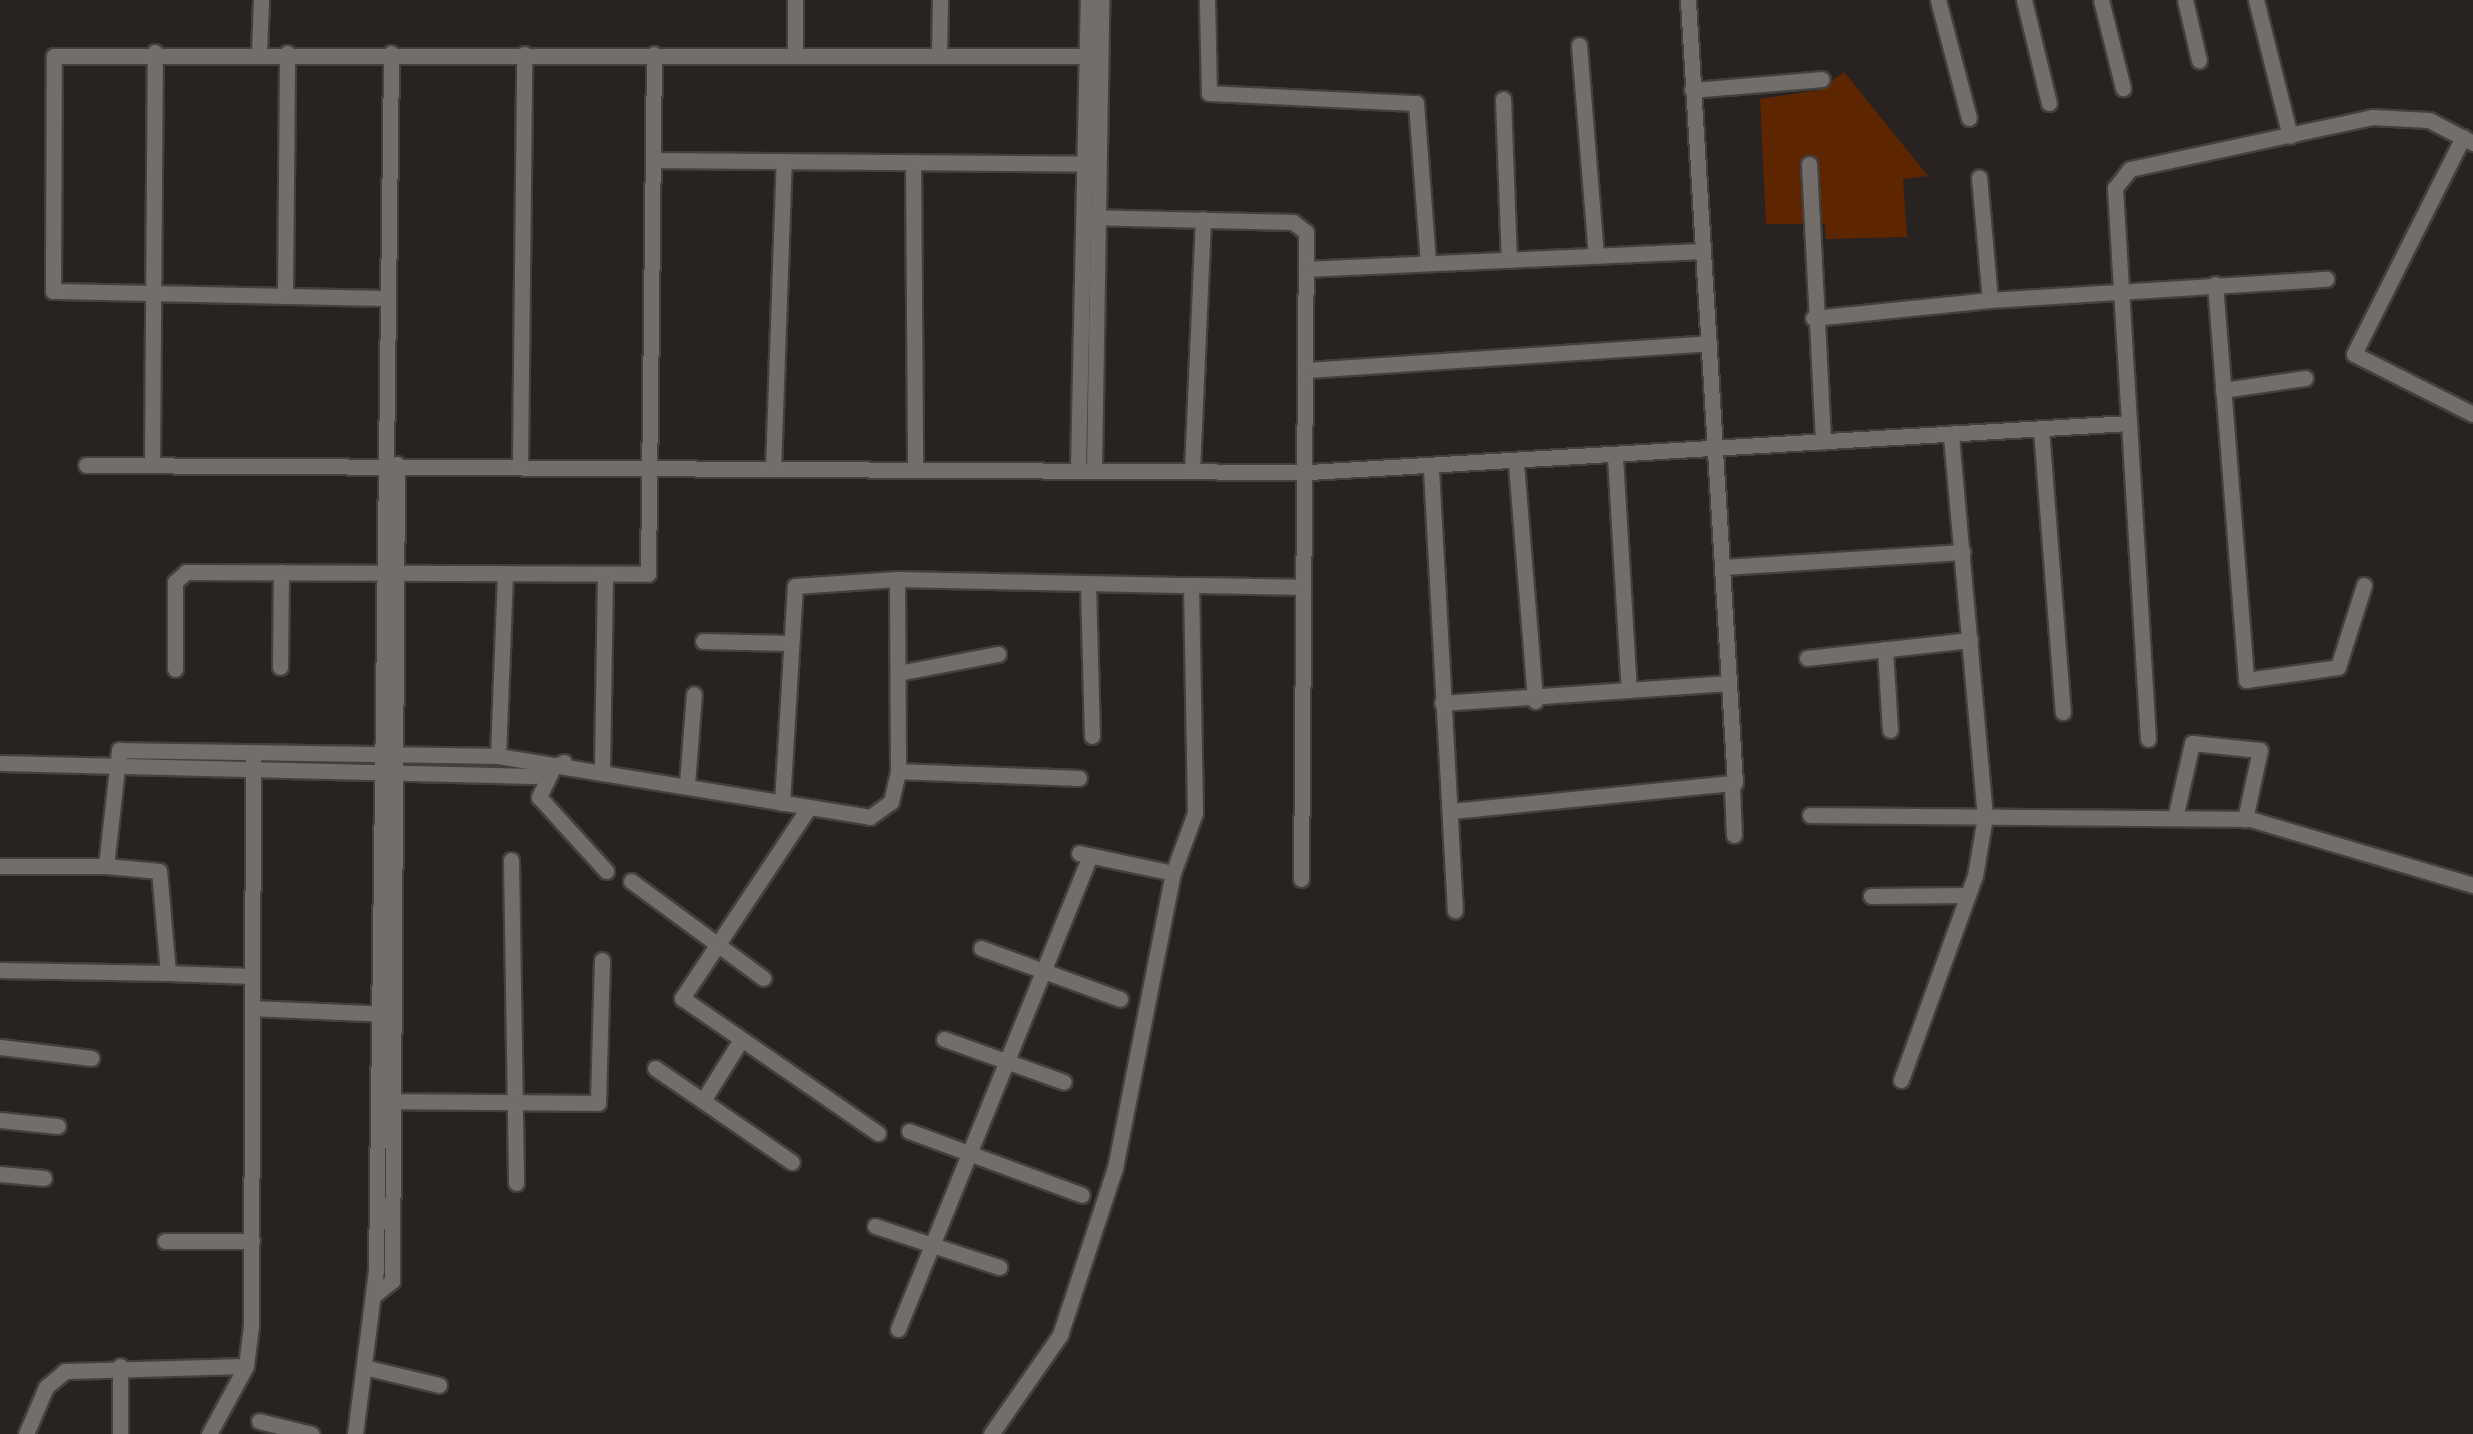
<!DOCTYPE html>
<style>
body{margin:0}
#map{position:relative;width:2473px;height:1434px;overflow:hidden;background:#282321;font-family:"Archivo Narrow",sans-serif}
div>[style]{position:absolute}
.green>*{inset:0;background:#5d2600}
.roads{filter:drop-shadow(2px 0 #43403d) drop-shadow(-2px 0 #43403d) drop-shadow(0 2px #43403d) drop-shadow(0 -2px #43403d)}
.street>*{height:15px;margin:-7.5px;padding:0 7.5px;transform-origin:7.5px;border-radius:7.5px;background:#746e6b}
span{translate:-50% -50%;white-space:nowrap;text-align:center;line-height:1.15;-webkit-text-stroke:10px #1e1a17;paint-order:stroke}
</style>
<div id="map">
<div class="green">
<div style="clip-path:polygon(1844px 72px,1928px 176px,1903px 179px,1907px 237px,1826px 239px,1825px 224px,1766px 224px,1760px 99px,1819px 90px)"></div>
</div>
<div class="roads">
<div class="street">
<div style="left:1207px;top:0;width:93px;rotate:88.8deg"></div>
<div style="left:1209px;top:93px;width:207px;rotate:2.8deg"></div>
<div style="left:1416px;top:103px;width:160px;rotate:85.7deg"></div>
<div style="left:1938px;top:0;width:122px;rotate:75.3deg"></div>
<div style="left:2024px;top:0;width:106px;rotate:76.4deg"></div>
<div style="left:2101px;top:0;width:91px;rotate:76deg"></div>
<div style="left:2185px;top:0;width:62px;rotate:76.9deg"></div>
<div style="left:2256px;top:0;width:140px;rotate:76deg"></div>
<div style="left:1579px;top:45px;width:211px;rotate:85.4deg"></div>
<div style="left:259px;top:53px;width:53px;rotate:-87.8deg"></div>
<div style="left:795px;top:55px;width:55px;rotate:-90deg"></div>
<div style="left:939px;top:55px;width:55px;rotate:-89deg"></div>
<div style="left:1692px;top:90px;width:130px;rotate:-4.8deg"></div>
<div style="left:1503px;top:99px;width:161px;rotate:87.9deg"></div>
<div style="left:2463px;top:137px;width:243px;rotate:116.7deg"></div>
<div style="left:2354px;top:354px;width:133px;rotate:26.8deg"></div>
<div style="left:657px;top:160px;width:436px;rotate:0.5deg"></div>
<div style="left:913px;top:162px;width:307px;rotate:89.6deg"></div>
<div style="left:1809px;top:164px;width:278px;rotate:87.1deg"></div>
<div style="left:1085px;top:217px;width:208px;rotate:1.4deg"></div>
<div style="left:1293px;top:222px;width:16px;rotate:38deg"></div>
<div style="left:1306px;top:232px;width:647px;rotate:90.44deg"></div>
<div style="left:1306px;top:269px;width:394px;rotate:-2.6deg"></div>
<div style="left:2215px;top:284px;width:397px;rotate:85.5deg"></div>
<div style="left:2246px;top:680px;width:93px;rotate:-8deg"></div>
<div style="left:2338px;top:667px;width:86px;rotate:-72.4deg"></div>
<div style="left:285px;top:296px;width:243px;rotate:-89.5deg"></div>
<div style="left:387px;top:298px;width:334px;rotate:-178.8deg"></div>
<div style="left:53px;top:291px;width:235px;rotate:-89.8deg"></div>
<div style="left:54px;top:56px;width:1046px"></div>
<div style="left:1990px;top:300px;width:337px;rotate:-3.6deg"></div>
<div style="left:1813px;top:318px;width:178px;rotate:-5.8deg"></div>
<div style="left:1990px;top:300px;width:123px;rotate:-95.1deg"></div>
<div style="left:1307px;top:370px;width:403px;rotate:-3.8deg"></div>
<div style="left:2223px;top:390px;width:83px;rotate:-8.3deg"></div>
<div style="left:2041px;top:429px;width:284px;rotate:85.6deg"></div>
<div style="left:1615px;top:457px;width:233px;rotate:86.6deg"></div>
<div style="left:152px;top:462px;width:410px;rotate:-89.6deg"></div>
<div style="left:1516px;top:463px;width:239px;rotate:85.4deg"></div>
<div style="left:86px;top:465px;width:1223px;rotate:0.33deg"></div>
<div style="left:1309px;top:472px;width:820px;rotate:-3.42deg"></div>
<div style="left:520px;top:465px;width:411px;rotate:-89.4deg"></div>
<div style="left:773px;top:469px;width:308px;rotate:-88deg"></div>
<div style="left:1078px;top:469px;width:469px;rotate:-88.8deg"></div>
<div style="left:1094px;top:469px;width:469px;rotate:-89.1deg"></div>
<div style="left:1431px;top:469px;width:442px;rotate:86.9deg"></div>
<div style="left:1192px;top:470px;width:251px;rotate:-87.5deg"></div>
<div style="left:1723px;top:567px;width:240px;rotate:-3.6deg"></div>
<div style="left:897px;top:579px;width:192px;rotate:89.7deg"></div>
<div style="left:898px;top:771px;width:181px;rotate:2.2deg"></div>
<div style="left:1088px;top:584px;width:152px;rotate:88.5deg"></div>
<div style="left:703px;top:641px;width:86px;rotate:1.3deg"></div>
<div style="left:1885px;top:649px;width:81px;rotate:86.5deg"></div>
<div style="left:1807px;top:658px;width:164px;rotate:-6.3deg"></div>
<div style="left:280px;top:667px;width:95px;rotate:-89.4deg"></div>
<div style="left:175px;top:669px;width:87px;rotate:-90deg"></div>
<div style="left:175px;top:582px;width:15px;rotate:-42deg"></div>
<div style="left:186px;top:572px;width:462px;rotate:0.2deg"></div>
<div style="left:648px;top:574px;width:520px;rotate:-89.34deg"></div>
<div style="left:898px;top:673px;width:102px;rotate:-10.8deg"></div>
<div style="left:1442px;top:703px;width:287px;rotate:-4deg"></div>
<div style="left:2148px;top:739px;width:552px;rotate:-93.43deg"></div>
<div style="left:2115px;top:188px;width:24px;rotate:-52deg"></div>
<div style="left:2130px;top:169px;width:248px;rotate:-12.1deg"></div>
<div style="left:2372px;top:117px;width:57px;rotate:3deg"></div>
<div style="left:2429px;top:120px;width:50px;rotate:27.6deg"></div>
<div style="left:498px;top:756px;width:182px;rotate:-87.8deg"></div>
<div style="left:0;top:763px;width:534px;rotate:1.39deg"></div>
<div style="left:534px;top:776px;width:33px;rotate:-25deg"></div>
<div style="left:602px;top:767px;width:192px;rotate:-89.1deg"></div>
<div style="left:551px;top:772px;width:28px;rotate:116deg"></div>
<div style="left:539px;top:797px;width:100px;rotate:47.8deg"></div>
<div style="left:687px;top:784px;width:90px;rotate:-85.6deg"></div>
<div style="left:1732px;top:788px;width:47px;rotate:87.6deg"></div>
<div style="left:782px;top:803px;width:217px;rotate:-86.6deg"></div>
<div style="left:795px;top:586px;width:102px;rotate:-3.9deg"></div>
<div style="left:897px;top:579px;width:294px;rotate:1.2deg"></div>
<div style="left:807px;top:810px;width:226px;rotate:123.6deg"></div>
<div style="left:682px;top:998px;width:238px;rotate:34.6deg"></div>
<div style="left:1452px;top:811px;width:284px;rotate:-5.7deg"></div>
<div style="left:1735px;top:783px;width:784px;rotate:-93.44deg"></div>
<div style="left:1810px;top:815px;width:440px;rotate:0.5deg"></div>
<div style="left:2250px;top:819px;width:233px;rotate:16.5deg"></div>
<div style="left:2175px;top:818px;width:77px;rotate:-77.2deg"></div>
<div style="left:2192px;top:743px;width:68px;rotate:5.9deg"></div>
<div style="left:2260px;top:750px;width:71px;rotate:102.3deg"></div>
<div style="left:511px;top:860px;width:323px;rotate:89.1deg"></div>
<div style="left:0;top:866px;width:106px"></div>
<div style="left:1173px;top:873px;width:64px;rotate:-69.9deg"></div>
<div style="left:1195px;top:813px;width:228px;rotate:-91deg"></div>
<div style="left:1191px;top:585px;width:112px;rotate:1deg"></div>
<div style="left:631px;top:881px;width:164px;rotate:36.3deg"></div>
<div style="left:1871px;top:896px;width:97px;rotate:-0.6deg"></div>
<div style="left:981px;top:948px;width:148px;rotate:20.1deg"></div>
<div style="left:0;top:970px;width:168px;rotate:1deg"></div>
<div style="left:252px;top:976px;width:84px;rotate:-178deg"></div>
<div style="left:168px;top:973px;width:102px;rotate:-95deg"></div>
<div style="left:159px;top:871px;width:53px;rotate:-174.6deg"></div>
<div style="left:106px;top:866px;width:117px;rotate:-83.6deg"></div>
<div style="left:119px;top:750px;width:379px;rotate:0.9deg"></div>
<div style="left:498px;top:756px;width:377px;rotate:9.3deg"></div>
<div style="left:870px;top:817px;width:26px;rotate:-36deg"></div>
<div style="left:891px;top:802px;width:32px;rotate:-77deg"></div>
<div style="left:252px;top:1008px;width:136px;rotate:2.5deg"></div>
<div style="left:944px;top:1039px;width:127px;rotate:19.7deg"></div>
<div style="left:0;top:1047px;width:92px;rotate:6.9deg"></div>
<div style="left:655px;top:1068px;width:166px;rotate:34.5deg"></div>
<div style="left:1901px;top:1080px;width:217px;rotate:-70.1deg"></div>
<div style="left:1975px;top:876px;width:60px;rotate:-80.4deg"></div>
<div style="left:1985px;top:817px;width:385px;rotate:-95.1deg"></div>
<div style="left:704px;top:1099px;width:66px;rotate:-58deg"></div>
<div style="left:384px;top:1101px;width:214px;rotate:0.5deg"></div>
<div style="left:598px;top:1103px;width:143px;rotate:-88.4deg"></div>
<div style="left:0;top:1120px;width:58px;rotate:5.9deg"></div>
<div style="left:909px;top:1131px;width:184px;rotate:20.3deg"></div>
<div style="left:0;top:1174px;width:44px;rotate:5.2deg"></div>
<div style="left:875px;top:1226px;width:131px;rotate:18.3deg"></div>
<div style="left:165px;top:1241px;width:87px"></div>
<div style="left:374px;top:1295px;width:23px;rotate:-38deg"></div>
<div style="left:392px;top:1281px;width:817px;rotate:-89.65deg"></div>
<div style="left:898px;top:1329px;width:510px;rotate:-67.91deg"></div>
<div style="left:368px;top:1368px;width:73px;rotate:13.5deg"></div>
<div style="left:259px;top:1421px;width:54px;rotate:14deg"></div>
<div style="left:26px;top:1434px;width:51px;rotate:-66.9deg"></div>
<div style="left:46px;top:1387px;width:25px;rotate:-40deg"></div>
<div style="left:65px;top:1371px;width:181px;rotate:-1.6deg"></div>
<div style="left:120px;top:1434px;width:68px;rotate:-90deg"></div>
<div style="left:209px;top:1434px;width:77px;rotate:-61.4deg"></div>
<div style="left:246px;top:1366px;width:40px;rotate:-82.9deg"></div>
<div style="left:251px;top:1326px;width:574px;rotate:-89.8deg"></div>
<div style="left:355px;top:1434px;width:166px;rotate:-82.7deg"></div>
<div style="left:376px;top:1269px;width:1216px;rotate:-89.29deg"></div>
<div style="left:991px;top:1434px;width:121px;rotate:-55.1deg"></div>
<div style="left:1060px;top:1335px;width:176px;rotate:-71.8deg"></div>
<div style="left:1115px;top:1168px;width:301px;rotate:-78.9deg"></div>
<div style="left:1173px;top:873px;width:96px;rotate:-168deg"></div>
</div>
</div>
</div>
